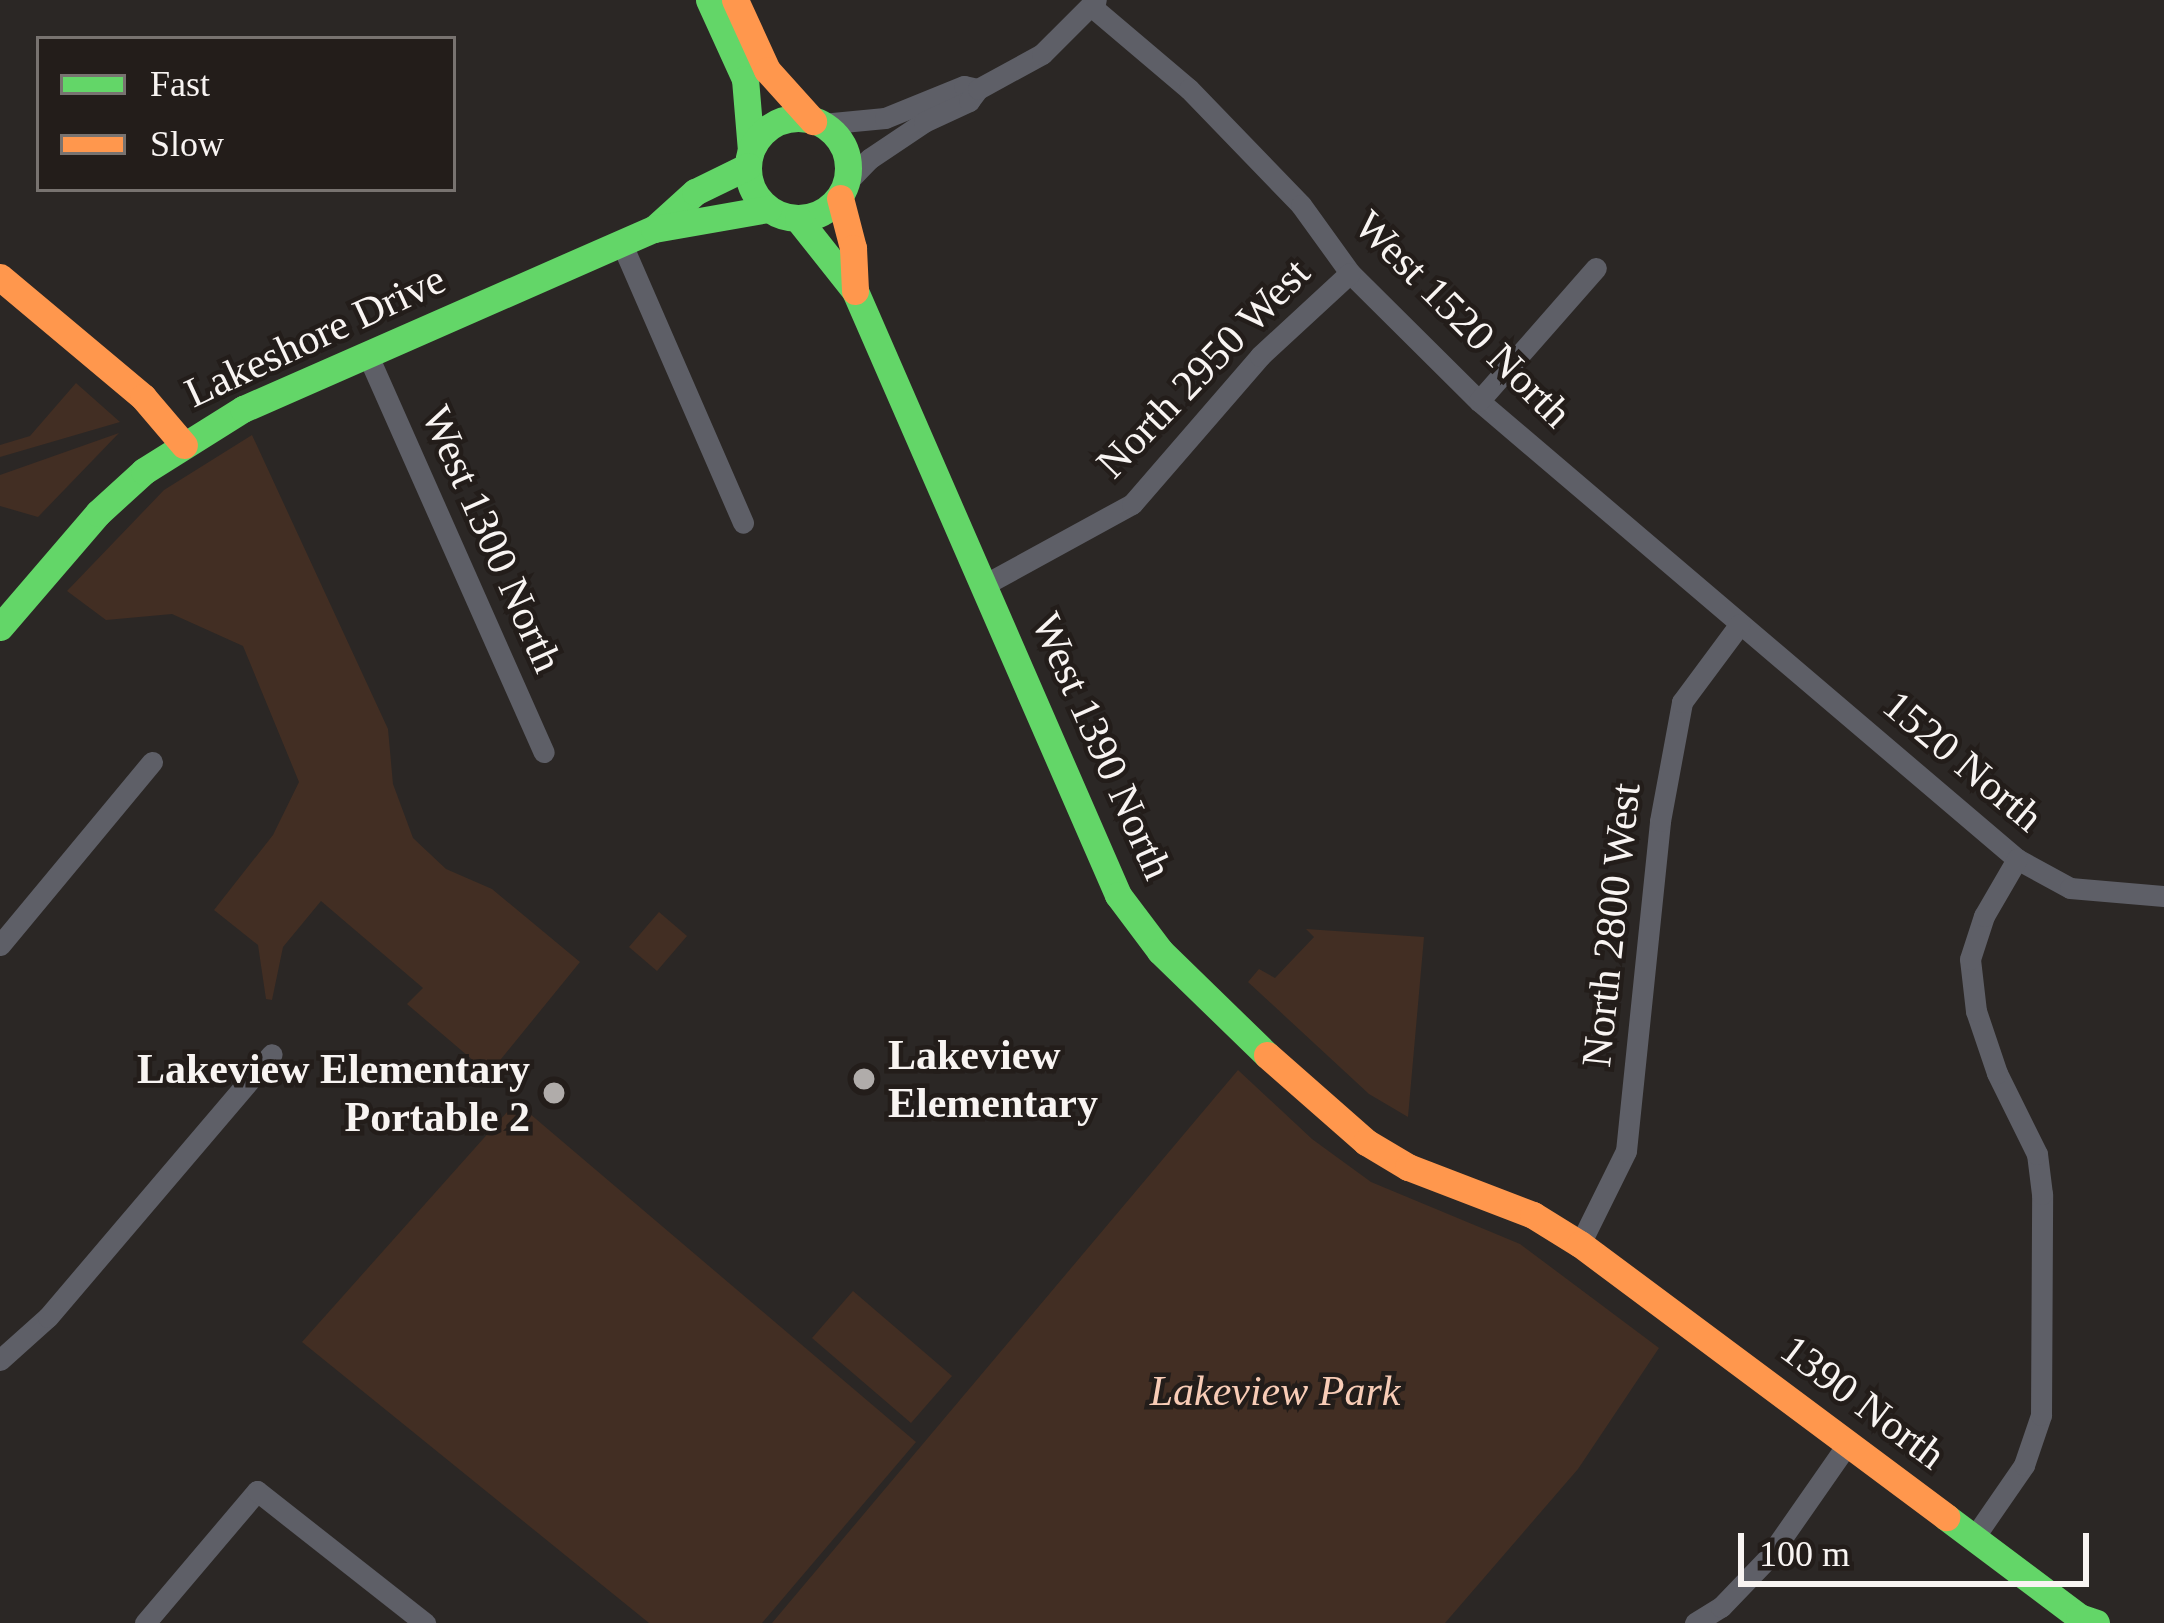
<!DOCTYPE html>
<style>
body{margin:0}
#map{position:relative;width:2164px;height:1623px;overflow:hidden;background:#2b2725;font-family:"Times New Roman",serif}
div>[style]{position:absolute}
.green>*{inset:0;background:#422e23}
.street>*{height:21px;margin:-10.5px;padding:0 10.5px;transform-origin:10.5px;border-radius:10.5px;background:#5e5f67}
.fast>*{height:27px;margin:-13.5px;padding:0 13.5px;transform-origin:13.5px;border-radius:13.5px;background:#63d668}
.fast>.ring{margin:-13.5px;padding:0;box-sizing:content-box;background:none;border:27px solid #63d668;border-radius:50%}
.slow>*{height:27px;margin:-13.5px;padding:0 13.5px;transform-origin:13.5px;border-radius:13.5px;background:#ff974d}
.dots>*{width:33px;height:33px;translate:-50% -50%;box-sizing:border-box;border:6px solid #231d1a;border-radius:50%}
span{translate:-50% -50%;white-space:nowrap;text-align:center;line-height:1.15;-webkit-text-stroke:9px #231d1a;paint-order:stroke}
.street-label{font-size:42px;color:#f8f4f2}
.poi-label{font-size:42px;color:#f8f4f2;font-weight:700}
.left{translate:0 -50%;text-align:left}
.right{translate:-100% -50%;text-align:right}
.park-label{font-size:42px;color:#f8ccb6;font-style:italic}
.legend{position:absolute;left:36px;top:36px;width:420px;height:156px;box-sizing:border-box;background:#231d1a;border:3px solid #787370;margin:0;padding:15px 21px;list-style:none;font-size:36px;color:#f8f4f2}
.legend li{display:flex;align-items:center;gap:24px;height:60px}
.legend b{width:60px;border:3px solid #787370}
.scale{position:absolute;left:1738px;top:1533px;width:351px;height:54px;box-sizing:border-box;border:6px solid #f8f4f2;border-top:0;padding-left:15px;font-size:36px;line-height:42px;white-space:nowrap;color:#f8f4f2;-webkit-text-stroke:9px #231d1a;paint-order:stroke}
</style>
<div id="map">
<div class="green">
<div style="clip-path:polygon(76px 383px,120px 422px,0 457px,0 445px,30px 436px)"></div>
<div style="clip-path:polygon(119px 433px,38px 517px,0 506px,0 475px)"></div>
<div style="clip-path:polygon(252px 435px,388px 729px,393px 784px,413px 838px,446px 869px,492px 889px,580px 962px,497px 1064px,475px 1062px,407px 1004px,423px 988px,321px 901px,283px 947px,272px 1000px,266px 999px,258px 945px,214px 910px,273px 835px,299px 782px,243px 646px,172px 614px,106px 620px,67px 591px,164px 490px)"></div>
<div style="clip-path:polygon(659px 912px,687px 936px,657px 971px,629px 947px)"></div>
<div style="clip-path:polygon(1306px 929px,1424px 937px,1408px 1117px,1369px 1094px,1248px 982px,1259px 969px,1275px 978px,1314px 937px)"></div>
<div style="clip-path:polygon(1238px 1070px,1312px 1139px,1371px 1182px,1520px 1244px,1659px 1348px,1578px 1469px,1445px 1623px,772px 1623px)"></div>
<div style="clip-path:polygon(516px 1102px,916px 1442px,762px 1623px,649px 1623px,302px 1342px)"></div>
<div style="clip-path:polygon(853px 1291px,952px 1376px,911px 1423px,812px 1338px)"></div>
</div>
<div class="street">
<div style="left:1091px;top:6px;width:128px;rotate:40.3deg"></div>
<div style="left:1189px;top:89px;width:161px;rotate:46deg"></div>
<div style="left:1301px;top:205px;width:84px;rotate:54.2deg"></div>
<div style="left:1350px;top:273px;width:182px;rotate:44.8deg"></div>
<div style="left:1479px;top:401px;width:707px;rotate:40.41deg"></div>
<div style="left:2017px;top:859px;width:60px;rotate:28.7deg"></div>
<div style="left:2070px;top:888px;width:94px;rotate:4.9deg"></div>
<div style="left:822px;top:124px;width:63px;rotate:-5.4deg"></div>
<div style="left:885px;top:118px;width:85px;rotate:-22.1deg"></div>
<div style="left:964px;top:86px;width:14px;rotate:12deg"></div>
<div style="left:847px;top:182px;width:32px;rotate:-46deg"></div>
<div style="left:869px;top:159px;width:66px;rotate:-33.9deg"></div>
<div style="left:924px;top:122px;width:50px;rotate:-25deg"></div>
<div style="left:969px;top:101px;width:15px;rotate:-53deg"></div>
<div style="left:978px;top:89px;width:73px;rotate:-28.7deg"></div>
<div style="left:1042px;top:54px;width:76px;rotate:-45deg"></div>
<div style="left:621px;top:242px;width:306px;rotate:66.5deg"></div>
<div style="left:369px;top:358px;width:431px;rotate:66.1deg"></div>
<div style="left:1479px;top:401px;width:177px;rotate:-48.7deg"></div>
<div style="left:984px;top:585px;width:169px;rotate:-28.7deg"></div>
<div style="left:1132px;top:504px;width:196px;rotate:-49.1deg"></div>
<div style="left:1260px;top:356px;width:122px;rotate:-42.7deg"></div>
<div style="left:0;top:945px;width:238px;rotate:-50.3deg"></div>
<div style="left:1580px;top:1244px;width:104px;rotate:-63.7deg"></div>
<div style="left:1626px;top:1151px;width:332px;rotate:-84.1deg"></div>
<div style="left:1660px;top:821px;width:121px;rotate:-79.5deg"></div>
<div style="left:1682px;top:702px;width:97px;rotate:-53.4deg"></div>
<div style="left:0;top:1360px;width:64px;rotate:-41.9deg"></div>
<div style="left:48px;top:1317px;width:345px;rotate:-49.6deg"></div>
<div style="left:1973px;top:1539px;width:90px;rotate:-55.4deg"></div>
<div style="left:2024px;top:1465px;width:53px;rotate:-71.2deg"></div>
<div style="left:2041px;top:1415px;width:221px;rotate:-89.7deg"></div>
<div style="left:2042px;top:1194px;width:40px;rotate:-97.1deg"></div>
<div style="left:2037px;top:1154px;width:90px;rotate:-116.3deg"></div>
<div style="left:1997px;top:1073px;width:65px;rotate:-108.7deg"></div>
<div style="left:1976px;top:1011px;width:52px;rotate:-96.6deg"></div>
<div style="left:1970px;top:959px;width:45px;rotate:-72deg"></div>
<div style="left:1984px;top:916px;width:66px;rotate:-59.9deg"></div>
<div style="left:145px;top:1623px;width:173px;rotate:-49.7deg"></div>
<div style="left:257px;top:1491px;width:214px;rotate:38.2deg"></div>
<div style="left:1695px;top:1623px;width:31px;rotate:-32deg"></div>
<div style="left:1721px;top:1607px;width:68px;rotate:-46.2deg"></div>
<div style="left:1768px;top:1558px;width:141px;rotate:-55.1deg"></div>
</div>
<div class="fast">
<div style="left:709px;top:0;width:87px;rotate:65.5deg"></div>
<div style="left:745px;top:79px;width:71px;rotate:85.2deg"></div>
<div class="ring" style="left:748px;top:118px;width:73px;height:73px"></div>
<div style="left:798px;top:219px;width:92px;rotate:51.6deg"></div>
<div style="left:855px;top:291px;width:659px;rotate:66.47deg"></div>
<div style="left:1118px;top:895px;width:70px;rotate:53.1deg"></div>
<div style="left:1160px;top:951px;width:149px;rotate:44.2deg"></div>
<div style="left:654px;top:229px;width:55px;rotate:-42.1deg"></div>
<div style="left:695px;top:192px;width:59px;rotate:-26.1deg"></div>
<div style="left:0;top:627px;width:150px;rotate:-49.3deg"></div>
<div style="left:98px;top:513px;width:62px;rotate:-42.4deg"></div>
<div style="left:144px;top:471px;width:117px;rotate:-32.1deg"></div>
<div style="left:243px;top:409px;width:449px;rotate:-23.7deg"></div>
<div style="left:654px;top:229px;width:116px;rotate:-10deg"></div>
<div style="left:1946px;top:1517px;width:166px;rotate:36.9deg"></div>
<div style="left:2079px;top:1617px;width:18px;rotate:19deg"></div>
</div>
<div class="slow">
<div style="left:735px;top:0;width:77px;rotate:65.4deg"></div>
<div style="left:767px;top:70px;width:69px;rotate:48deg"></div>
<div style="left:840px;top:198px;width:52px;rotate:75.4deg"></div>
<div style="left:853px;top:248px;width:43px;rotate:87.3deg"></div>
<div style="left:0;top:277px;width:187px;rotate:40deg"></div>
<div style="left:143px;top:397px;width:63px;rotate:49.5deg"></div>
<div style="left:1267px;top:1055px;width:132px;rotate:41.3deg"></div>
<div style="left:1366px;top:1142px;width:49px;rotate:30.8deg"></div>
<div style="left:1408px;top:1167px;width:134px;rotate:21deg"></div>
<div style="left:1533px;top:1215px;width:55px;rotate:31.7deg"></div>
<div style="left:1580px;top:1244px;width:457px;rotate:36.7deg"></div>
</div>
<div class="dots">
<div style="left:864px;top:1079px;background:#b0acaa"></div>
<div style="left:554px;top:1093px;background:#b0acaa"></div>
</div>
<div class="street-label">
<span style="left:1463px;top:319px;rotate:45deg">West 1520 North</span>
<span style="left:315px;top:336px;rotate:-25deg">Lakeshore Drive</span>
<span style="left:1203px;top:368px;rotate:-46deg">North 2950 West</span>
<span style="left:492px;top:539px;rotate:66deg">West 1300 North</span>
<span style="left:1102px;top:746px;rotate:66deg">West 1390 North</span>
<span style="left:1963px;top:761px;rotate:40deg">1520 North</span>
<span style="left:1611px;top:925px;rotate:-84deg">North 2800 West</span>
<span style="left:1863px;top:1402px;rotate:37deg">1390 North</span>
</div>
<div class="poi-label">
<span class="left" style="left:888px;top:1079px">Lakeview<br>Elementary</span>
<span class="right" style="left:530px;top:1093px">Lakeview Elementary<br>Portable 2</span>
</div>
<div class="park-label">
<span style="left:1275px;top:1391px">Lakeview Park</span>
</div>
<ul class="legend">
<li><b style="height:15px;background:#63d668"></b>Fast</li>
<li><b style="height:15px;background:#ff974d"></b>Slow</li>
</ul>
<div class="scale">100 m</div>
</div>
